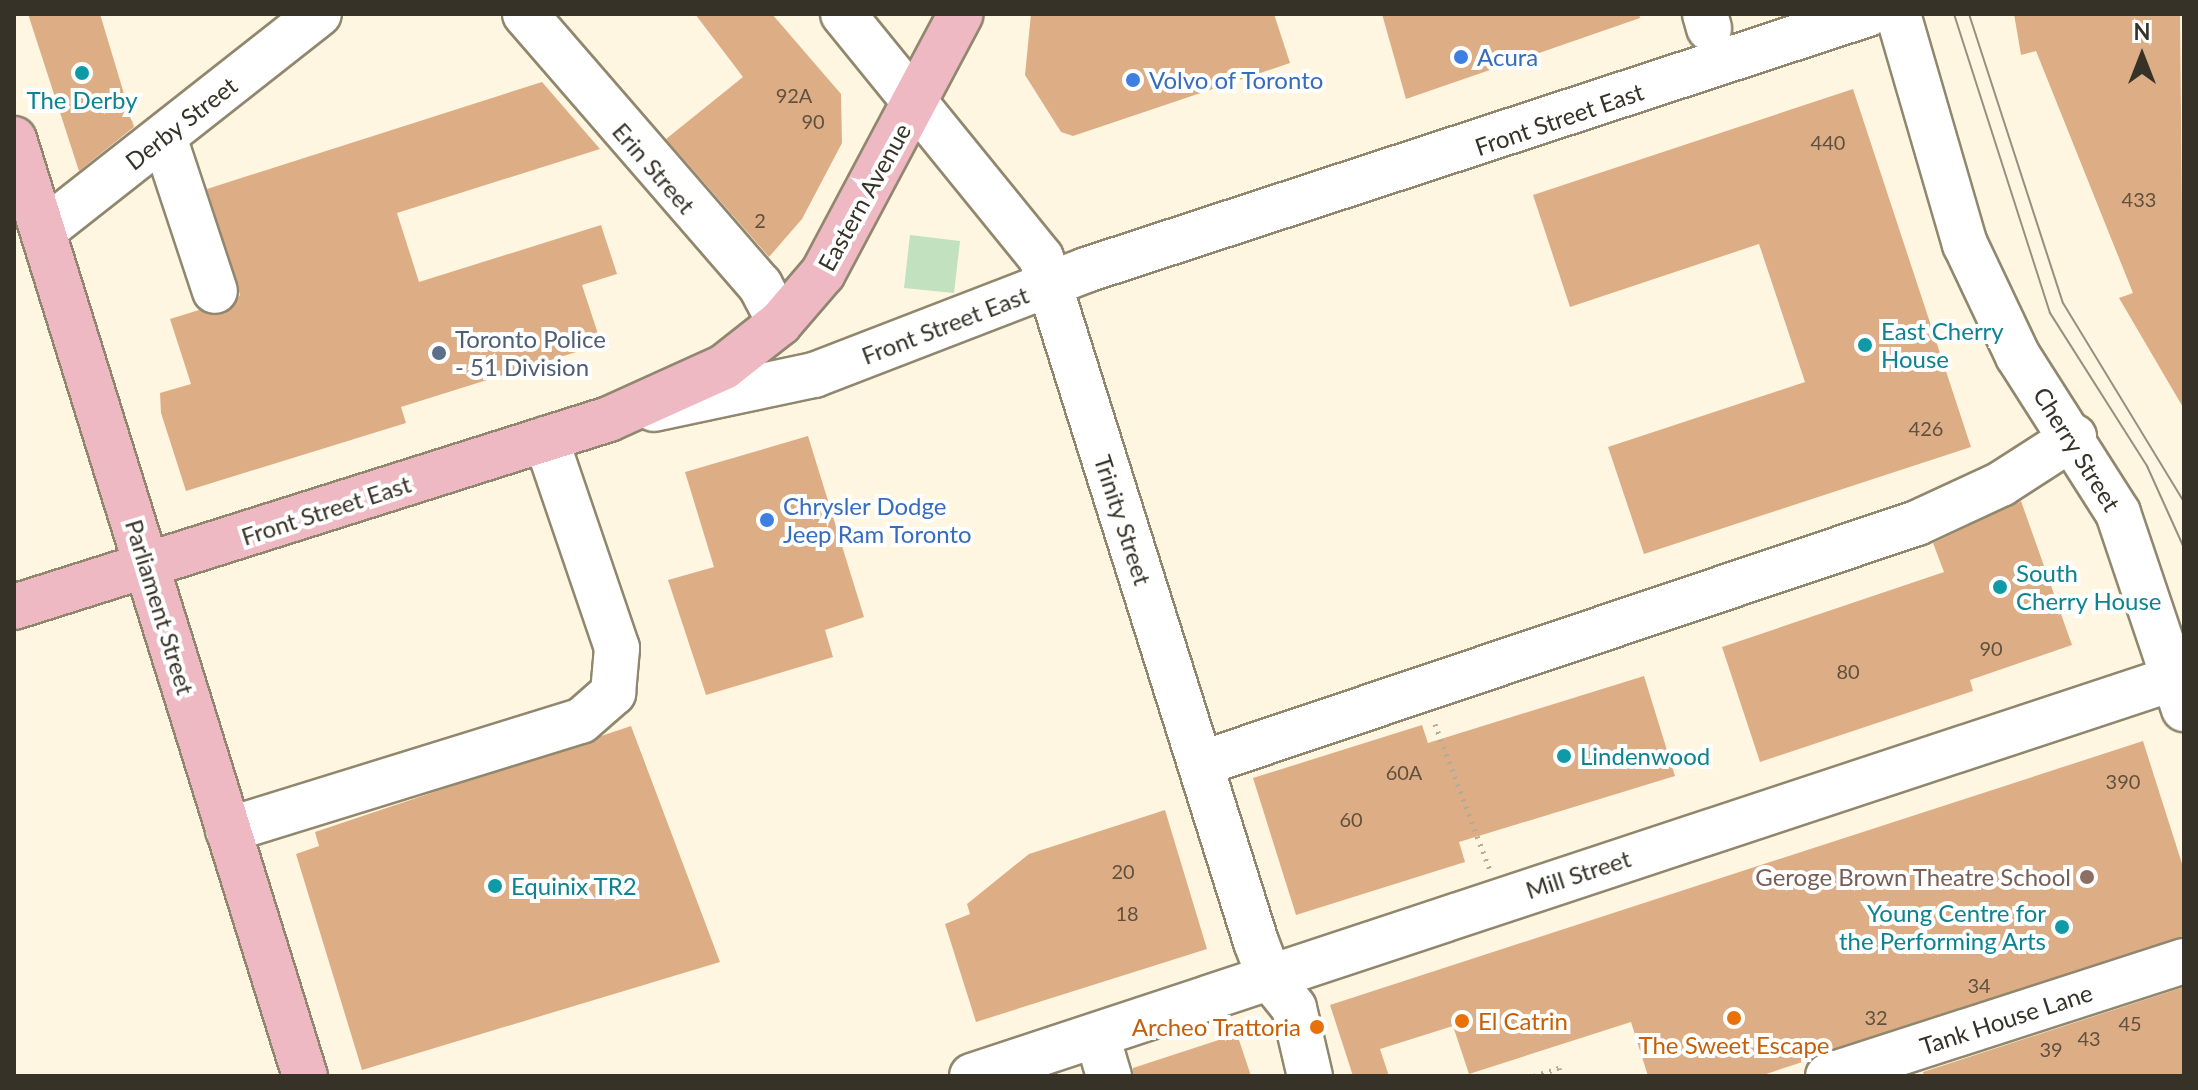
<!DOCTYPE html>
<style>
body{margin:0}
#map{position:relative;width:2198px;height:1090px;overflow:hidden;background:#fef6e0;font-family:Lato,sans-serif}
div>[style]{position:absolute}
.green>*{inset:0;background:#c2e1be}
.building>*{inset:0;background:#ddae86}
.path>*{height:5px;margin-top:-2.5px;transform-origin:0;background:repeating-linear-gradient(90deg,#b1ab99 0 2px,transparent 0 8px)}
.roads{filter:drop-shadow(2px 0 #90876e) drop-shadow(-2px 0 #90876e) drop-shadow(0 2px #90876e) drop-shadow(0 -2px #90876e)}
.minor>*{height:44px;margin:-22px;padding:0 22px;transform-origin:22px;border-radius:22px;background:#fff}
.major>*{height:44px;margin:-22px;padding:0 22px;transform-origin:22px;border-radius:22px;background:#efb9c4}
.tram>*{height:2px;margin:-1px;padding:0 1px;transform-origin:1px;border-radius:1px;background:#969080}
.dots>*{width:22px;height:22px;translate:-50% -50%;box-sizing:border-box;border:4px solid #fff;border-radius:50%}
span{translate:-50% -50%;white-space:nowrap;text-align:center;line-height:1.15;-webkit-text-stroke:8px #fff;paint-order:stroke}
.number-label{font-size:20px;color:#60513f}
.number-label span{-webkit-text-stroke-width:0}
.shop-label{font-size:24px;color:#366cbe}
.left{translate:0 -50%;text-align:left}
.culture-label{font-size:24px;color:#0d838f}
.right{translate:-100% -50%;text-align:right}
.street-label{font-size:24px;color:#363227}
.service-label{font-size:24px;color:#4e5e75}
.education-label{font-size:24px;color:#785e54}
.food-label{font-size:24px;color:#c56008}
.frame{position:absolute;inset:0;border:16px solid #363227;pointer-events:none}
.north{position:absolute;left:2102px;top:16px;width:80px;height:80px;-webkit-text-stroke:6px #fff;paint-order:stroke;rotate:0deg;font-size:22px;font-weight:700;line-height:32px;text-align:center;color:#363227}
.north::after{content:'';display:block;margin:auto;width:28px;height:36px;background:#363227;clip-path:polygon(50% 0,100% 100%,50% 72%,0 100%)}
</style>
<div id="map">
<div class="green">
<div style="clip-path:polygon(910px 235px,960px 241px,954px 293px,904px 288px)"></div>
</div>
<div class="building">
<div style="clip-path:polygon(28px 14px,100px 14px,134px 127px,79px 171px)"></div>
<div style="clip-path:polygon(695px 14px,772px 14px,841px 94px,842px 143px,802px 219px,769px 257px,666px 139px,743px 77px)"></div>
<div style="clip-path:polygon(1031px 14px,1274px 14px,1290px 63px,1073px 136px,1061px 132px,1025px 75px)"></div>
<div style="clip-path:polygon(1382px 14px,1639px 14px,1640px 18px,1406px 99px)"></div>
<div style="clip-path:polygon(2014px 14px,2180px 14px,2184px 409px,2119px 298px,2133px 293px,2036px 51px,2021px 55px)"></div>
<div style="clip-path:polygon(542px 82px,600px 149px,397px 213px,419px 282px,601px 225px,617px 274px,582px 285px,599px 337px,589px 340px,592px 347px,401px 407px,406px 423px,186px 491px,161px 413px,160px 393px,191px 384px,170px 319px,199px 310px,224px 314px,240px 295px,207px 189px)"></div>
<div style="clip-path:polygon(1853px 89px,1971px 447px,1644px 554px,1608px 447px,1805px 382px,1759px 244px,1570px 307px,1533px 195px)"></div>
<div style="clip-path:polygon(808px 436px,864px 617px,825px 630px,833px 657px,706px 695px,668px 580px,714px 567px,685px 472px)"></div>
<div style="clip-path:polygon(2021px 501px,2072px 645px,1970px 680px,1973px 691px,1760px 762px,1722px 647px,1944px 572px,1933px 543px)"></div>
<div style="clip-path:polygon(1644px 676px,1675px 776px,1459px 842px,1465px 862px,1296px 915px,1253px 778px,1422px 725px,1428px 743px)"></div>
<div style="clip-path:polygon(631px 726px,720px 962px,362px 1070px,296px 854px,319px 846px,315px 832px)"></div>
<div style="clip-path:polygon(2143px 741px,2184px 870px,2184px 937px,1760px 1076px,1648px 1076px,1631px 1022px,1469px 1074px,1453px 1026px,1380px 1049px,1389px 1076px,1353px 1076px,1330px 1005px)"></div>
<div style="clip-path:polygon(1165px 810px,1207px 949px,976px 1022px,945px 924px,970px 914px,967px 904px,1029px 854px)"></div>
<div style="clip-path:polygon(2184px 987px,2184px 1076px,1924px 1076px,1923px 1072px)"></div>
<div style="clip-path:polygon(1237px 1034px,1251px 1076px,1133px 1076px,1133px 1068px)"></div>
</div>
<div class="path">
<div style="left:1435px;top:724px;width:154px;rotate:69.4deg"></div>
<div style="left:1534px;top:1076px;width:26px;rotate:-18deg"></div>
<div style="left:1559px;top:1068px;width:8px;rotate:76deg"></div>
</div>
<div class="roads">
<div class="minor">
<div style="left:525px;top:14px;width:359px;rotate:49.1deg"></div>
<div style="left:760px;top:285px;width:43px;rotate:62.2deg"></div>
<div style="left:843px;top:14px;width:314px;rotate:50.9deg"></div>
<div style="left:1041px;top:258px;width:717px;rotate:72.55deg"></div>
<div style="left:1256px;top:942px;width:39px;rotate:69deg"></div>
<div style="left:1270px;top:978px;width:38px;rotate:51deg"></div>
<div style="left:1294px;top:1008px;width:70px;rotate:76.8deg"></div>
<div style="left:1705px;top:14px;width:15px;rotate:74deg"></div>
<div style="left:1898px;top:14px;width:240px;rotate:73.8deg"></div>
<div style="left:1965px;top:244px;width:124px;rotate:64.7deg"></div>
<div style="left:2018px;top:356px;width:186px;rotate:57.5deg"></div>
<div style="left:2118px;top:513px;width:207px;rotate:71.4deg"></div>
<div style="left:164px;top:137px;width:162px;rotate:71.7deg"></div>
<div style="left:43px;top:231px;width:351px;rotate:-38.2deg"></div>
<div style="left:654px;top:409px;width:164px;rotate:-12deg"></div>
<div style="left:814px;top:375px;width:292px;rotate:-21.1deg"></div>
<div style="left:1086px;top:270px;width:823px;rotate:-18.13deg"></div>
<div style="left:1200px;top:764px;width:756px;rotate:-18.58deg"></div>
<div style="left:1917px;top:523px;width:93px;rotate:-24.9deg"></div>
<div style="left:2001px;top:484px;width:87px;rotate:-32.8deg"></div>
<div style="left:228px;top:830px;width:369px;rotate:-17.2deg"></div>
<div style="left:581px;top:721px;width:43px;rotate:-41.2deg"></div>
<div style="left:613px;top:693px;width:45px;rotate:-84.9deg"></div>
<div style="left:617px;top:648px;width:221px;rotate:-108.8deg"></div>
<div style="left:1097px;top:1036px;width:42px;rotate:73.3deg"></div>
<div style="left:972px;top:1076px;width:1277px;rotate:-18.31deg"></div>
<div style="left:1828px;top:1076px;width:374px;rotate:-17.9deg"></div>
</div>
<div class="major">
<div style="left:14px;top:139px;width:981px;rotate:72.75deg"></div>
<div style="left:14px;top:607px;width:624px;rotate:-17.53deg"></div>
<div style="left:609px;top:419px;width:126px;rotate:-24.3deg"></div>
<div style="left:724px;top:367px;width:71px;rotate:-38.2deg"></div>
<div style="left:780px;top:323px;width:66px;rotate:-49.3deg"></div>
<div style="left:823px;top:273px;width:293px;rotate:-62deg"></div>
</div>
</div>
<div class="tram">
<div style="left:1954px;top:14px;width:314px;rotate:72.2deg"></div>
<div style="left:2050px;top:313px;width:181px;rotate:57.6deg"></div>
<div style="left:2147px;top:466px;width:90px;rotate:65.7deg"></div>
<div style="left:1969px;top:14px;width:304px;rotate:72deg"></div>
<div style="left:2063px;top:303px;width:233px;rotate:58.7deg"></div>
</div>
<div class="dots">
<div style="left:1461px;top:57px;background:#3f7fe0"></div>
<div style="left:82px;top:73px;background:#0f9aa8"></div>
<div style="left:1133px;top:80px;background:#3f7fe0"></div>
<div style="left:1865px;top:345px;background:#0f9aa8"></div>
<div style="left:439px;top:353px;background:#5c6f8a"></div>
<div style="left:767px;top:520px;background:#3f7fe0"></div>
<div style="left:2000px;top:587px;background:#0f9aa8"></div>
<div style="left:1564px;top:756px;background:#0f9aa8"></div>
<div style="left:2087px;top:877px;background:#8d6e63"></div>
<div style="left:495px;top:886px;background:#0f9aa8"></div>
<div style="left:2062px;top:927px;background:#0f9aa8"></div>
<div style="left:1734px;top:1018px;background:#e8710a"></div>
<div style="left:1462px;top:1021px;background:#e8710a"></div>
<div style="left:1317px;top:1027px;background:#e8710a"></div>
</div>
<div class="number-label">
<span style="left:794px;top:95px">92A</span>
<span style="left:813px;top:121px">90</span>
<span style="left:1828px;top:142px">440</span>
<span style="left:2139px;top:199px">433</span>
<span style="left:760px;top:220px">2</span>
<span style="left:1926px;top:428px">426</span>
<span style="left:1991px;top:648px">90</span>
<span style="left:1848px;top:671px">80</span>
<span style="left:1404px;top:772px">60A</span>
<span style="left:2123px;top:781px">390</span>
<span style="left:1351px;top:819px">60</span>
<span style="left:1123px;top:871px">20</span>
<span style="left:1127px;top:913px">18</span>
<span style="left:1979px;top:985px">34</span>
<span style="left:1876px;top:1017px">32</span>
<span style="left:2130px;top:1023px">45</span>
<span style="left:2089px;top:1038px">43</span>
<span style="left:2051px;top:1049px">39</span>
</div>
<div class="shop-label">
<span class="left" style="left:1477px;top:57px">Acura</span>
<span class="left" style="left:1149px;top:80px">Volvo of Toronto</span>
<span class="left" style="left:783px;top:520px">Chrysler Dodge<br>Jeep Ram Toronto</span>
</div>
<div class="culture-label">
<span style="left:82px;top:100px">The Derby</span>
<span class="left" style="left:1881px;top:345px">East Cherry<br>House</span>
<span class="left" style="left:2016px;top:587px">South<br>Cherry House</span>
<span class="left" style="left:1580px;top:756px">Lindenwood</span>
<span class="left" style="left:511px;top:886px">Equinix TR2</span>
<span class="right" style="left:2046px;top:927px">Young Centre for<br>the Performing Arts</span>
</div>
<div class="street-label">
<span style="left:1559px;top:119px;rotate:-19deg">Front Street East</span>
<span style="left:181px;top:123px;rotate:-38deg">Derby Street</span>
<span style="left:654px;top:168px;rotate:49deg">Erin Street</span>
<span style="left:864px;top:197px;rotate:-61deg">Eastern Avenue</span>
<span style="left:945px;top:325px;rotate:-21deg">Front Street East</span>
<span style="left:2077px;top:449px;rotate:58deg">Cherry Street</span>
<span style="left:326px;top:510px;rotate:-18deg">Front Street East</span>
<span style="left:1123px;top:520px;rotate:72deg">Trinity Street</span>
<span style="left:160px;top:607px;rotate:73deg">Parliament Street</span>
<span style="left:1578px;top:874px;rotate:-18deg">Mill Street</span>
<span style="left:2006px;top:1019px;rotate:-18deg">Tank House Lane</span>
</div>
<div class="service-label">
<span class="left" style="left:455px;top:353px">Toronto Police<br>- 51 Division</span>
</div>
<div class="education-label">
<span class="right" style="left:2071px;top:877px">Geroge Brown Theatre School</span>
</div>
<div class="food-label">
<span class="left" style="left:1478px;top:1021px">El Catrin</span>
<span class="right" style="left:1301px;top:1027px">Archeo Trattoria</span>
<span style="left:1734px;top:1045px">The Sweet Escape</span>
</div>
<div class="frame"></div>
<div class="north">N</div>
</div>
